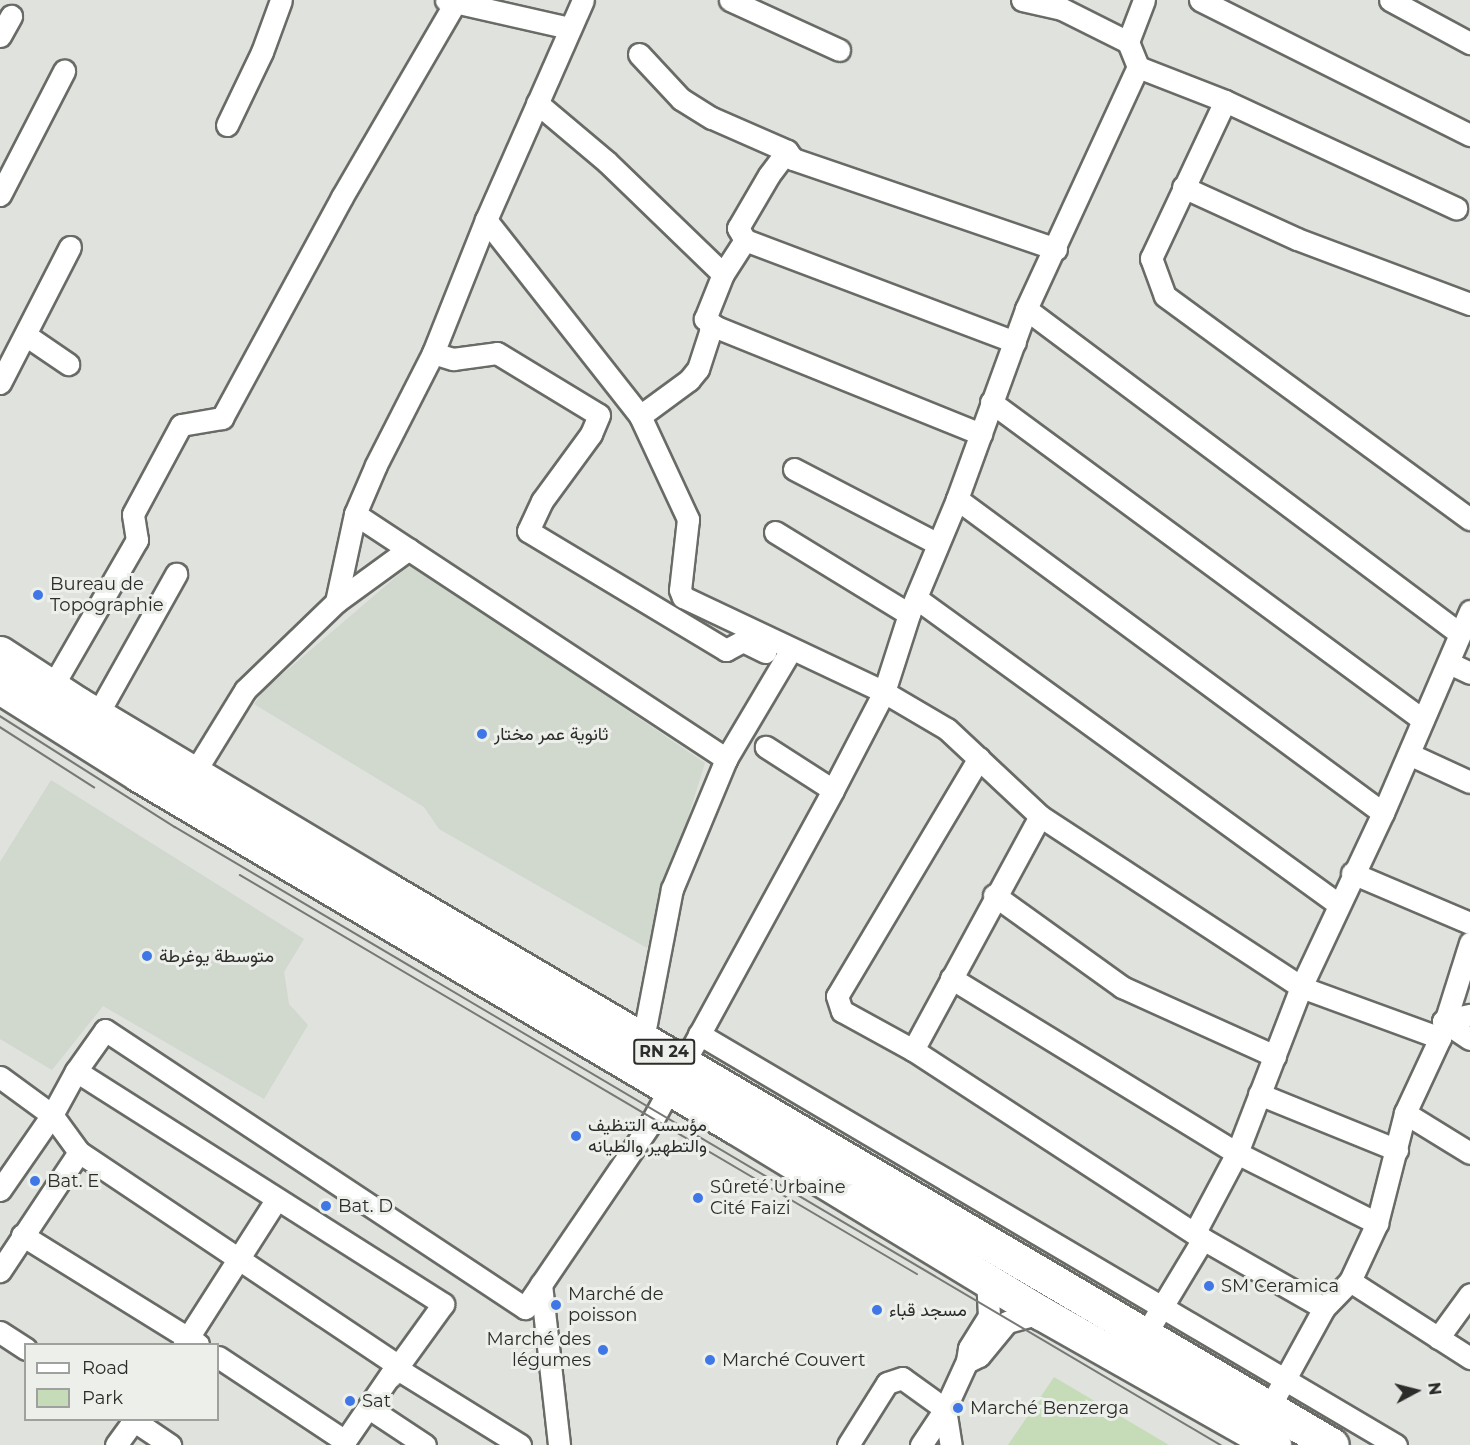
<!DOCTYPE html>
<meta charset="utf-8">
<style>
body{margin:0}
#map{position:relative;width:1470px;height:1445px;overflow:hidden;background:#dfe2dd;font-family:Montserrat,Vazirmatn,sans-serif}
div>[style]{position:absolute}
.built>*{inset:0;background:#d1d8cd}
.green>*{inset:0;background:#c6dcb9}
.roads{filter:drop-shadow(2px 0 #686b66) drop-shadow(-2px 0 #686b66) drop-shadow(0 2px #686b66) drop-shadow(0 -2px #686b66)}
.street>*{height:21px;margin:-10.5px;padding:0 10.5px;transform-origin:10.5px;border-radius:10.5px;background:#fff}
.primary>*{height:33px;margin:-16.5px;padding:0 16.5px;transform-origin:16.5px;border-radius:16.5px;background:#fff}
.tram>*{height:1.5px;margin:-0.75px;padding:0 0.75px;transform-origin:0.75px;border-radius:0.75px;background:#777976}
.dots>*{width:16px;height:16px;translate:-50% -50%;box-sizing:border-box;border:3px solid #ecefea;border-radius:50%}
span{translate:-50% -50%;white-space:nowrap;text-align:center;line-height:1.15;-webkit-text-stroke:6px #ecefea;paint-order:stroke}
.shield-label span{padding:2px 4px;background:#ecefea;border:2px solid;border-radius:4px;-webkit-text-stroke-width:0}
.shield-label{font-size:16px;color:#2c2d2b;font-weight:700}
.poi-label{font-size:18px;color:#2c2d2b}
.left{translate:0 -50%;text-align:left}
.right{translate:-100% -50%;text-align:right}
.legend{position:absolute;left:24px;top:1343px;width:195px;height:78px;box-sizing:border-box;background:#ecefea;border:2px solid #9fa19e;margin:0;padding:8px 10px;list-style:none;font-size:18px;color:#2c2d2b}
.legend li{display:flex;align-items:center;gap:12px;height:30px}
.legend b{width:30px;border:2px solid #9fa19e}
.north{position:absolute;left:1386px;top:1361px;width:60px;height:60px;-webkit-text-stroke:4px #ecefea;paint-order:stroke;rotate:83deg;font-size:16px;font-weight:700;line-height:24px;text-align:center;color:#2c2d2b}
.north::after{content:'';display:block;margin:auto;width:21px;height:27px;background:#2c2d2b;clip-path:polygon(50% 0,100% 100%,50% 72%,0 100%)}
</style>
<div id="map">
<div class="built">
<div style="clip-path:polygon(411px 564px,705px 763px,647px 948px,439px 829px,424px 807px,254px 704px,264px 690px)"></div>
<div style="clip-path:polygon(51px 780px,304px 939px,284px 972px,289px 1004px,308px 1025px,264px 1099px,103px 1006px,52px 1070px,0 1039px,0 862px)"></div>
</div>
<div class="green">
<div style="clip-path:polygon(1054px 1377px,1169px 1445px,1008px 1445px)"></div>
</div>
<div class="roads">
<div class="street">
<div style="left:446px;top:0;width:126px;rotate:12.8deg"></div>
<div style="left:730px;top:0;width:120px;rotate:24.6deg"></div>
<div style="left:1022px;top:0;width:41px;rotate:12.7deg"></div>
<div style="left:1062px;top:9px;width:74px;rotate:26.6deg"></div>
<div style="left:1144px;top:0;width:45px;rotate:110.9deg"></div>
<div style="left:1128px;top:42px;width:27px;rotate:68deg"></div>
<div style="left:1138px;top:67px;width:93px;rotate:21.3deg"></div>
<div style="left:1225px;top:101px;width:174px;rotate:115.2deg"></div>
<div style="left:1151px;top:258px;width:40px;rotate:69.8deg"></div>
<div style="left:1165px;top:296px;width:378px;rotate:36.2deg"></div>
<div style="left:1200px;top:0;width:302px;rotate:26.6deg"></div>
<div style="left:1390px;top:0;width:91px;rotate:28.3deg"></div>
<div style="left:0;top:36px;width:23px;rotate:-61deg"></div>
<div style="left:639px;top:54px;width:62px;rotate:47deg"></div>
<div style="left:681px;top:99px;width:36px;rotate:32deg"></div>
<div style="left:712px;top:118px;width:82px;rotate:23.7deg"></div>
<div style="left:1225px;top:101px;width:255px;rotate:24.9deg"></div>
<div style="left:537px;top:103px;width:92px;rotate:40.1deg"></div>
<div style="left:607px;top:162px;width:161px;rotate:44deg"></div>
<div style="left:227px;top:125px;width:81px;rotate:-64.4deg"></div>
<div style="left:262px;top:52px;width:55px;rotate:-69.9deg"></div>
<div style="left:1183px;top:187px;width:125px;rotate:24.5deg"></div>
<div style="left:1297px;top:239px;width:185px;rotate:20.6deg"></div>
<div style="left:0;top:195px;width:140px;rotate:-62.7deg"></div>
<div style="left:486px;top:220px;width:249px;rotate:51.8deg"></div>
<div style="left:640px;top:416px;width:114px;rotate:65deg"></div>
<div style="left:688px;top:519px;width:71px;rotate:96.4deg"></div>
<div style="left:680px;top:590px;width:8px;rotate:67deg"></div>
<div style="left:683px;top:597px;width:222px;rotate:25.3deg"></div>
<div style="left:884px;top:692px;width:73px;rotate:30.4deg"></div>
<div style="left:947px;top:729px;width:127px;rotate:43.1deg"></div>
<div style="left:1040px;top:816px;width:312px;rotate:33.2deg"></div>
<div style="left:1301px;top:987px;width:148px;rotate:20.1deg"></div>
<div style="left:1026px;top:309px;width:541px;rotate:36.81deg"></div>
<div style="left:716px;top:327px;width:14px;rotate:-144deg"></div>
<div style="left:705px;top:319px;width:48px;rotate:-68.2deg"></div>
<div style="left:723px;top:274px;width:40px;rotate:-57.1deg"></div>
<div style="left:27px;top:336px;width:50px;rotate:34.3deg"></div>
<div style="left:1015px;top:342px;width:289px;rotate:-159.3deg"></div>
<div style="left:745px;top:240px;width:14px;rotate:-120deg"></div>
<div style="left:738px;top:228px;width:61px;rotate:-59.7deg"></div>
<div style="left:769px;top:175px;width:30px;rotate:-53deg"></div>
<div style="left:787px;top:151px;width:10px;rotate:53deg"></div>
<div style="left:793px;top:159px;width:278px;rotate:18.9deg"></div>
<div style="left:433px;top:353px;width:21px;rotate:17deg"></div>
<div style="left:453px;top:359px;width:44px;rotate:-7.8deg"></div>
<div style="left:497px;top:353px;width:119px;rotate:31.3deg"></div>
<div style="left:599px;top:415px;width:21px;rotate:113deg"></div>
<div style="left:591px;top:434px;width:83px;rotate:126.2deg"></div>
<div style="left:542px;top:501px;width:33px;rotate:115deg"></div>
<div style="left:528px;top:531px;width:231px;rotate:31deg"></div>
<div style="left:726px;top:650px;width:19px;rotate:-28deg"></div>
<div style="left:743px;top:641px;width:25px;rotate:26deg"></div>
<div style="left:0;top:383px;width:153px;rotate:-62.8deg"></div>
<div style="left:991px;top:402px;width:536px;rotate:36.36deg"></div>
<div style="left:640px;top:416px;width:61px;rotate:-36.3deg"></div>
<div style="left:689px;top:380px;width:14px;rotate:-51deg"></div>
<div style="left:698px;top:369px;width:40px;rotate:-72deg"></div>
<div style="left:710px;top:331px;width:7px;rotate:-34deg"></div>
<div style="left:716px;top:327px;width:286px;rotate:22deg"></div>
<div style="left:794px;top:469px;width:162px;rotate:27.5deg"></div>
<div style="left:957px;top:499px;width:529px;rotate:36.39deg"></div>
<div style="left:355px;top:514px;width:445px;rotate:33.4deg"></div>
<div style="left:775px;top:532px;width:157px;rotate:31.5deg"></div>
<div style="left:916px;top:598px;width:521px;rotate:35.95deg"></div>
<div style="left:336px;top:602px;width:90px;rotate:-36deg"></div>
<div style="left:1449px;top:663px;width:23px;rotate:25deg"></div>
<div style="left:52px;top:687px;width:170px;rotate:-60deg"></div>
<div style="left:137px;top:540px;width:26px;rotate:-99deg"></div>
<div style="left:133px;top:514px;width:101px;rotate:-61.7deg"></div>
<div style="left:181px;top:425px;width:42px;rotate:-9.7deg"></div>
<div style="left:222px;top:418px;width:251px;rotate:-61.5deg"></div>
<div style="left:342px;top:197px;width:227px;rotate:-59.8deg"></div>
<div style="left:97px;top:715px;width:162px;rotate:-60.7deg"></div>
<div style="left:1409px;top:754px;width:67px;rotate:24.7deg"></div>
<div style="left:979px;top:758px;width:277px;rotate:120.8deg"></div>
<div style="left:837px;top:996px;width:16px;rotate:72deg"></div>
<div style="left:842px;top:1011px;width:81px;rotate:28.8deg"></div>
<div style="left:913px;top:1050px;width:346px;rotate:33.1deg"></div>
<div style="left:1203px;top:1239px;width:139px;rotate:29.7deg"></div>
<div style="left:194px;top:773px;width:97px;rotate:-58.4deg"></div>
<div style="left:245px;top:690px;width:127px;rotate:-44deg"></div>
<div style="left:336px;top:602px;width:90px;rotate:-77.8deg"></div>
<div style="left:355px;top:514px;width:53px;rotate:-66.8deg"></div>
<div style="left:376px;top:465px;width:126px;rotate:-63deg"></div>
<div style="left:433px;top:353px;width:143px;rotate:-68.3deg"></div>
<div style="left:486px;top:220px;width:240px;rotate:-66.2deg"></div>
<div style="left:833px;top:790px;width:110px;rotate:-62.5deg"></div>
<div style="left:884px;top:692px;width:82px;rotate:-72.2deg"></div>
<div style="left:909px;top:614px;width:125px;rotate:-67.3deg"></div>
<div style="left:957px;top:499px;width:202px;rotate:-70deg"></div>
<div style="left:1026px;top:309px;width:267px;rotate:-65.2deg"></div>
<div style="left:1352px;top:873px;width:128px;rotate:23deg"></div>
<div style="left:994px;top:895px;width:158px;rotate:35.7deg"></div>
<div style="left:1122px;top:987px;width:168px;rotate:24.3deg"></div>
<div style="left:951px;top:978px;width:335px;rotate:31.5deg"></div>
<div style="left:1237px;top:1153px;width:157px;rotate:26.6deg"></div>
<div style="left:1443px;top:1021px;width:32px;rotate:34deg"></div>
<div style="left:1443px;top:1021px;width:28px;rotate:-13deg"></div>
<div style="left:699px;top:1034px;width:809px;rotate:30.53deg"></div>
<div style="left:643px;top:1039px;width:153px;rotate:-79.1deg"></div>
<div style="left:672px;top:889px;width:141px;rotate:-67.4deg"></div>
<div style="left:726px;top:759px;width:126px;rotate:-59.3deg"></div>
<div style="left:913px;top:1050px;width:266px;rotate:-61.5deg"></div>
<div style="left:76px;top:1071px;width:435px;rotate:32.4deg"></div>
<div style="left:443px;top:1304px;width:89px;rotate:125.8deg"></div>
<div style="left:0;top:1077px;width:64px;rotate:36.2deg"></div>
<div style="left:52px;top:1115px;width:50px;rotate:-61.4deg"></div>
<div style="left:76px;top:1071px;width:50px;rotate:-54.7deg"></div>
<div style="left:105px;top:1030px;width:504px;rotate:33.5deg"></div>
<div style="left:525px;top:1308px;width:226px;rotate:-55.8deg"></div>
<div style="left:652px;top:1121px;width:377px;rotate:-61.3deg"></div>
<div style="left:833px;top:790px;width:80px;rotate:-147.3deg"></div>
<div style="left:1259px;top:1094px;width:149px;rotate:22.1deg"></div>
<div style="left:1405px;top:1113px;width:76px;rotate:31.6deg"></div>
<div style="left:79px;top:1152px;width:383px;rotate:33.8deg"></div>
<div style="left:397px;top:1365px;width:92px;rotate:124.4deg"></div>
<div style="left:345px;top:1441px;width:152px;rotate:-146.5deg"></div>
<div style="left:0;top:1190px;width:91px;rotate:-55.3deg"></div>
<div style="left:52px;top:1115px;width:46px;rotate:53.9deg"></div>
<div style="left:79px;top:1152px;width:143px;rotate:123.6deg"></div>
<div style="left:1195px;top:1232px;width:89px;rotate:-62deg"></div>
<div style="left:1237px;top:1153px;width:178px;rotate:-68.9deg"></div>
<div style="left:1301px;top:987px;width:192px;rotate:-64.8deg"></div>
<div style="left:1383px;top:813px;width:220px;rotate:-66.7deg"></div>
<div style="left:22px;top:1235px;width:207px;rotate:31.8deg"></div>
<div style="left:1350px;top:1281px;width:143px;rotate:32.7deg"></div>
<div style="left:541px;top:1284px;width:162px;rotate:83.6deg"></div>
<div style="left:0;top:1332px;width:31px;rotate:33deg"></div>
<div style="left:1145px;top:1335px;width:112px;rotate:-58.9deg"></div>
<div style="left:1438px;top:1338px;width:54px;rotate:-54deg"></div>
<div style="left:184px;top:1344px;width:171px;rotate:-57.4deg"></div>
<div style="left:971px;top:1360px;width:9px;rotate:-27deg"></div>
<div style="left:979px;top:1356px;width:44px;rotate:-50.5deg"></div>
<div style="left:1007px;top:1322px;width:35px;rotate:-15deg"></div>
<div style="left:396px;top:1368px;width:146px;rotate:31.8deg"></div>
<div style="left:369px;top:1408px;width:67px;rotate:33.5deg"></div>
<div style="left:1269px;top:1408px;width:114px;rotate:-61.2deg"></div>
<div style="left:1324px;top:1308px;width:37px;rotate:-46deg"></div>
<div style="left:1350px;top:1281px;width:64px;rotate:-65deg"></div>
<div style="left:1377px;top:1223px;width:114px;rotate:-75.7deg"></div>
<div style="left:1405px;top:1113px;width:83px;rotate:-65deg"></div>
<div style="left:1440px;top:1038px;width:100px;rotate:-72.5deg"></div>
<div style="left:133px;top:1420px;width:45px;rotate:34deg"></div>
<div style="left:116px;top:1445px;width:31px;rotate:-54deg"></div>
<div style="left:848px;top:1445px;width:73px;rotate:-57.8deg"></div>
<div style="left:887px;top:1383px;width:16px;rotate:-18deg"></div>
<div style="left:902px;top:1378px;width:53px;rotate:35.8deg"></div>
<div style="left:945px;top:1409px;width:36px;rotate:81deg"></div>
<div style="left:921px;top:1445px;width:43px;rotate:-56.3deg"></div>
<div style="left:945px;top:1409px;width:53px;rotate:-65.4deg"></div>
<div style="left:967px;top:1361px;width:13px;rotate:-81deg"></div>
<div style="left:969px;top:1348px;width:38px;rotate:-58deg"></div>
<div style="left:989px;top:1316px;width:36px;rotate:-93deg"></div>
</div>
<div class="primary">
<div style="left:0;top:653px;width:93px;rotate:33.2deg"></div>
<div style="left:78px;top:704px;width:360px;rotate:30.9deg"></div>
<div style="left:387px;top:889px;width:1096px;rotate:30.47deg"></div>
<div style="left:0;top:687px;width:165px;rotate:32.3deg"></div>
<div style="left:139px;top:775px;width:692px;rotate:30.57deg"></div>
<div style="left:735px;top:1127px;width:358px;rotate:31.3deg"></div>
<div style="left:1041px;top:1313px;width:268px;rotate:29.5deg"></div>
</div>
</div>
<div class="tram">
<div style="left:0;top:716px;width:207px;rotate:32.4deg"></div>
<div style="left:175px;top:827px;width:1215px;rotate:30.58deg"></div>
<div style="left:0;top:727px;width:112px;rotate:32.6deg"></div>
<div style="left:240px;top:875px;width:786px;rotate:30.51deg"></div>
</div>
<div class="dots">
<div style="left:38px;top:595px;background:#4077e7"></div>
<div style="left:482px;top:734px;background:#4077e7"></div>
<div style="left:147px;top:956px;background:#4077e7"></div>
<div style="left:576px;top:1136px;background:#4077e7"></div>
<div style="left:35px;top:1181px;background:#4077e7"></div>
<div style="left:698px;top:1198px;background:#4077e7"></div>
<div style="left:326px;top:1206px;background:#4077e7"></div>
<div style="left:1209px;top:1286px;background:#4077e7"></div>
<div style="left:556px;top:1305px;background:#4077e7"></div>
<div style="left:877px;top:1310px;background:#4077e7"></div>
<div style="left:603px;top:1350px;background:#4077e7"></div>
<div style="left:710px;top:1360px;background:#4077e7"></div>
<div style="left:350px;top:1401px;background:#4077e7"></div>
<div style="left:958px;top:1408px;background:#4077e7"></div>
</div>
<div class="shield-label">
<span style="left:664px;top:1052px">RN 24</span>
</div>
<div class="poi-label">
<span class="left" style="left:50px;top:595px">Bureau de<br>Topographie</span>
<span class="left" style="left:494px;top:734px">ثانوية عمر مختار</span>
<span class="left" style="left:159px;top:956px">متوسطة يوغرطة</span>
<span class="left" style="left:588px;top:1136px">مؤسسه التنظيف<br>والتطهير والطيانه</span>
<span class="left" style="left:47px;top:1181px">Bat. E</span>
<span class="left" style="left:710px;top:1198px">Sûreté Urbaine<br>Cité Faizi</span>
<span class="left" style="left:338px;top:1206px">Bat. D</span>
<span class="left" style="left:1221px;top:1286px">SM Ceramica</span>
<span class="left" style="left:568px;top:1305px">Marché de<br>poisson</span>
<span class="left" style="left:889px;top:1310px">مسجد قباء</span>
<span class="right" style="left:591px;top:1350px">Marché des<br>légumes</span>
<span class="left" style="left:722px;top:1360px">Marché Couvert</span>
<span class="left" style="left:362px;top:1401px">Sat</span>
<span class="left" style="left:970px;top:1408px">Marché Benzerga</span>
</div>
<ul class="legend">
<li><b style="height:8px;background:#fff"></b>Road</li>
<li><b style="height:16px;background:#c6dcb9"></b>Park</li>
</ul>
<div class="north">N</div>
</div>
